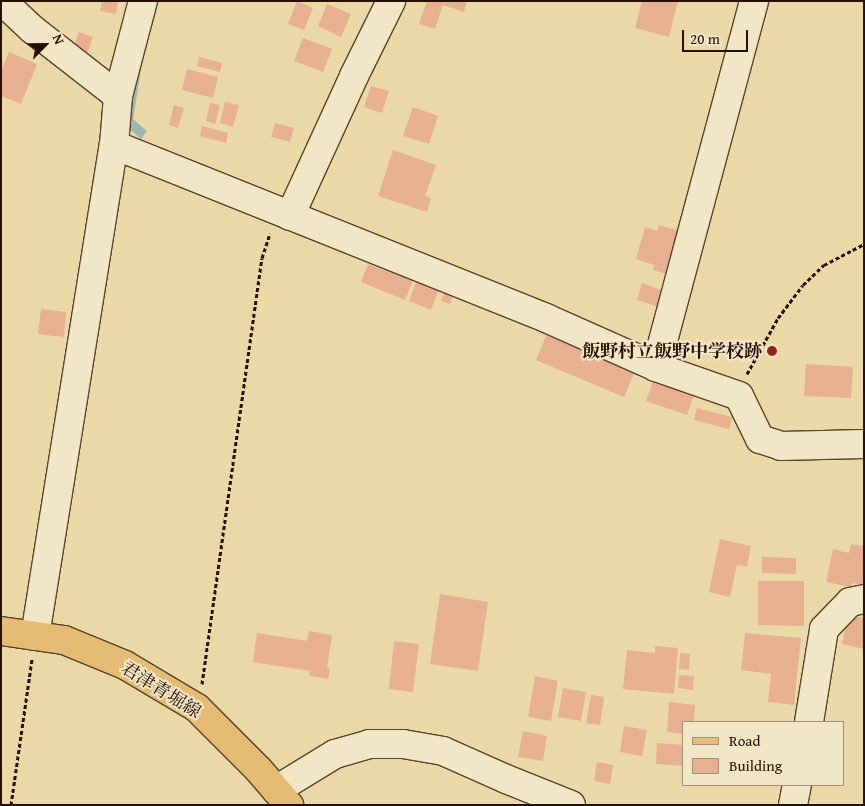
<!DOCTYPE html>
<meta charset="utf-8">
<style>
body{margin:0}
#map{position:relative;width:865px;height:806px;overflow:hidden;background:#ead9a7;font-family:"Gentium Book Plus","Noto Serif JP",serif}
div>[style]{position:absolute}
.water>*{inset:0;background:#9db7b3}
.building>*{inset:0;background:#e6b091}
.path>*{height:3px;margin-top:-1.5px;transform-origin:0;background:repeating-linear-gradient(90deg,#280e00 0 4px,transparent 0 6.5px)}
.roads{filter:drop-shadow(1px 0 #58412a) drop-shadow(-1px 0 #58412a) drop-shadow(0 1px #58412a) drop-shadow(0 -1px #58412a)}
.minor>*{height:28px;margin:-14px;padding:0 14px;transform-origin:14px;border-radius:14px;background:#f1e6c6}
.major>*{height:28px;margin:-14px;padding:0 14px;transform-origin:14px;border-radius:14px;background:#e5bc74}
.dots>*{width:14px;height:14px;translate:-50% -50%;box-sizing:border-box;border:2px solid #f1e6c6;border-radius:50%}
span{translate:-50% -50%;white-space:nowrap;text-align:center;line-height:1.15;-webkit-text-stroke:4px #f1e6c6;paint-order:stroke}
.poi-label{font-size:18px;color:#280e00;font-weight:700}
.right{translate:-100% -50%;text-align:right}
.street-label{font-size:18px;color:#280e00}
.frame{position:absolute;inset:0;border:2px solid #280e00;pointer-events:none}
.legend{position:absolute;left:682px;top:721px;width:162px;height:65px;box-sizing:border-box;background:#f1e6c6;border:1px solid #a19077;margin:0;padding:6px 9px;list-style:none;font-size:15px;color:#280e00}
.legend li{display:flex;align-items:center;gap:10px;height:25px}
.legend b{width:25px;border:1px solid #a19077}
.north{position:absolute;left:20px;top:20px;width:50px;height:50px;-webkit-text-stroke:4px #f1e6c6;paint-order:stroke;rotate:67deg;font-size:14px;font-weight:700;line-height:20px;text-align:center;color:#280e00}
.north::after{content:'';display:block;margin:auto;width:18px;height:22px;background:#280e00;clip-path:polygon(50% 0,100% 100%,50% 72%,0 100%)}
.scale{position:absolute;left:682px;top:30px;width:66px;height:22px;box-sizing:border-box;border:2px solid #280e00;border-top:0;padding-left:6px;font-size:15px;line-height:18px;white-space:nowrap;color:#280e00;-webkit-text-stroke:4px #f1e6c6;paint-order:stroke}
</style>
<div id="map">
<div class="water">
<div style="clip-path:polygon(150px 1px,159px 1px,142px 63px,133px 119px,147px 131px,141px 139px,124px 124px)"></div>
</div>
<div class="building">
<div style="clip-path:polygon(102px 1px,118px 1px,116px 14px,100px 11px)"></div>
<div style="clip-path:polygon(297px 1px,313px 8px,304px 30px,288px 24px)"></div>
<div style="clip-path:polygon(427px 1px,467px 1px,464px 12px,443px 5px,435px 29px,419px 24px)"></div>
<div style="clip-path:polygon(642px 1px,678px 1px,669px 37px,635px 28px)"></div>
<div style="clip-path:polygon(327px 4px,351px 14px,341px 37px,318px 26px)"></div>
<div style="clip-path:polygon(79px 32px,93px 37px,87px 54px,73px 49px)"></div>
<div style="clip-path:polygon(303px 38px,332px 49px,323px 72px,294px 61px)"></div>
<div style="clip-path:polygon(9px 52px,37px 64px,21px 104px,1px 96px,1px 71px)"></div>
<div style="clip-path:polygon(199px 57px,222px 63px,220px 72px,197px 66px)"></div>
<div style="clip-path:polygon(187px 69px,218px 77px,213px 98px,182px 90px)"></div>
<div style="clip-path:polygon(371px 86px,389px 91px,382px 113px,364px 107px)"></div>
<div style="clip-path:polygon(225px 102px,239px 105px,233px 127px,220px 123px)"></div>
<div style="clip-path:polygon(210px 103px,220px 105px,215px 124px,206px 121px)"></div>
<div style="clip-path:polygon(174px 105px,184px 108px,178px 128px,169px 125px)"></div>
<div style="clip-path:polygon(413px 107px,438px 116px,429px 144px,403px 136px)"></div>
<div style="clip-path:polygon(275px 123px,294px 128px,290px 142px,271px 137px)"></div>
<div style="clip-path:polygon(202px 126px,228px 133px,226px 143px,200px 136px)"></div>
<div style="clip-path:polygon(393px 150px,436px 165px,425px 196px,431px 198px,427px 212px,378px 196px)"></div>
<div style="clip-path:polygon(659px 225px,683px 232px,671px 275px,653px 270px,654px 265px,636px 259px,645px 227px,657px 231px)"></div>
<div style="clip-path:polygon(390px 263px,416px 273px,405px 300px,361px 282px,368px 264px,386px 271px)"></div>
<div style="clip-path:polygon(418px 277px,440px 286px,431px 310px,409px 301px)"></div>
<div style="clip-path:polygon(642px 283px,664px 291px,659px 307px,637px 300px)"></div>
<div style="clip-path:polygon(445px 292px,453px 295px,450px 304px,441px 301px)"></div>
<div style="clip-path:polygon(41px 309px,66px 312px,64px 337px,38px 334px)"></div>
<div style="clip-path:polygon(550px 326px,638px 364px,624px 397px,536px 360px)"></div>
<div style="clip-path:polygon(806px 364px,853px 367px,851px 398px,804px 396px)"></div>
<div style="clip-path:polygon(654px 378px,695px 392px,687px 415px,646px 401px)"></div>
<div style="clip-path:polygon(697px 408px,732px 417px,729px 429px,694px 420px)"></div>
<div style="clip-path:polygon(720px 539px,751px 546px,747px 567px,737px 565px,730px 597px,709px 592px)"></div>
<div style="clip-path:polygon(851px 544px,864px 546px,864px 585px,852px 583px,851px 587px,826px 582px,833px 549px,849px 553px)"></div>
<div style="clip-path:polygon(762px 557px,796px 558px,796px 574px,762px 573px)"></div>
<div style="clip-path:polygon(758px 581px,804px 581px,804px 626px,758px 625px)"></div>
<div style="clip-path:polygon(440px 594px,488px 602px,478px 671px,430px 664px)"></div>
<div style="clip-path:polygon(848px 615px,864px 618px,864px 649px,842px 644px)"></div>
<div style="clip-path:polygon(309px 631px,332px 635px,327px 668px,330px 669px,328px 679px,309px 676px,310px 671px,253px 662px,257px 633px,307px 641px)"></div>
<div style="clip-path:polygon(745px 633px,801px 638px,794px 705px,768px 702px,771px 674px,741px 670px)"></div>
<div style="clip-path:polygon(394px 641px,419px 644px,413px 692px,389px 689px)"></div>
<div style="clip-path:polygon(655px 646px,678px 648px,674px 694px,623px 689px,627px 650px,655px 653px)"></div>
<div style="clip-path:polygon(680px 653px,690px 654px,689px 670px,679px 669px)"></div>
<div style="clip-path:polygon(679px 675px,694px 676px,693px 690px,678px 688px)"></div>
<div style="clip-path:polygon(535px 676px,558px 681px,551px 721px,528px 717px)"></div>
<div style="clip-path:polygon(563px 688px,586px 692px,581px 721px,558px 717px)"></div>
<div style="clip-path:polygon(591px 695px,604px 697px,600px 725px,586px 723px)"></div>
<div style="clip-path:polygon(669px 702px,695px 705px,694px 722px,684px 722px,684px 734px,667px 732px)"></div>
<div style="clip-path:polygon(624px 726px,647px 730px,642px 756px,620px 752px)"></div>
<div style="clip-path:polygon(523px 731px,547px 736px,543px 761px,518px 757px)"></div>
<div style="clip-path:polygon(657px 743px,684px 745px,684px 766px,656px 764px)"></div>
<div style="clip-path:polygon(597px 762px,613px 765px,610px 784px,594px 781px)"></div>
</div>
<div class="path">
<div style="left:747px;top:374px;width:64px;rotate:-61deg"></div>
<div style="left:778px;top:318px;width:41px;rotate:-52.9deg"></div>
<div style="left:803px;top:285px;width:29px;rotate:-44deg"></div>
<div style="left:824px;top:265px;width:45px;rotate:-27.7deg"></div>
<div style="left:202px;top:684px;width:430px;rotate:-82deg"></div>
<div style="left:262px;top:258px;width:26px;rotate:-72deg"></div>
<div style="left:11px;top:805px;width:148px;rotate:-81.8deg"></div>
</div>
<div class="roads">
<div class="minor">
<div style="left:2px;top:1px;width:41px;rotate:43deg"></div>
<div style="left:32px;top:29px;width:109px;rotate:37.9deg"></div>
<div style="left:114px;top:145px;width:465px;rotate:21.8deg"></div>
<div style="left:546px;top:318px;width:120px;rotate:24deg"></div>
<div style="left:656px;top:367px;width:88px;rotate:19.3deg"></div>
<div style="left:739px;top:396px;width:48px;rotate:64deg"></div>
<div style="left:760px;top:439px;width:22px;rotate:18deg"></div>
<div style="left:781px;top:446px;width:83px;rotate:-1.4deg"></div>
<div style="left:290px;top:216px;width:154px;rotate:-65.4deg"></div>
<div style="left:354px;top:76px;width:84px;rotate:-63.7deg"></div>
<div style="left:656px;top:367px;width:379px;rotate:-75deg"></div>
<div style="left:35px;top:636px;width:497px;rotate:-80.9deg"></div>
<div style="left:114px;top:145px;width:49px;rotate:-85.3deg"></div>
<div style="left:118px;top:96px;width:98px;rotate:-75.3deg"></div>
<div style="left:809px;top:722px;width:94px;rotate:-80.8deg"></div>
<div style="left:824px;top:629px;width:37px;rotate:-46deg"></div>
<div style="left:850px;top:602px;width:14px;rotate:-12deg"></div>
<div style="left:276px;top:790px;width:69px;rotate:-31.4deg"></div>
<div style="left:335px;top:754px;width:35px;rotate:-16deg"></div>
<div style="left:369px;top:744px;width:34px"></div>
<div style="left:403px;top:744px;width:41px;rotate:9.9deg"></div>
<div style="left:443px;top:751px;width:69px;rotate:24deg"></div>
<div style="left:506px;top:779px;width:70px;rotate:21.8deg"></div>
<div style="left:793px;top:805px;width:20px;rotate:-79deg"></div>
</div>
<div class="major">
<div style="left:1px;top:631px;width:64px;rotate:8.1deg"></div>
<div style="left:64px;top:640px;width:66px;rotate:22.3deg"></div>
<div style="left:125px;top:665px;width:84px;rotate:30.8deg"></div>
<div style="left:197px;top:708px;width:86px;rotate:45deg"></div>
<div style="left:258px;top:769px;width:48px;rotate:49.3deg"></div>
</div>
</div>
<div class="dots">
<div style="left:772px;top:351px;background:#8f2418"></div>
</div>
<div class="poi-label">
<span class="right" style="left:762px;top:351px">飯野村立飯野中学校跡</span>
</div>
<div class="street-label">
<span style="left:161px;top:690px;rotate:32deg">君津青堀線</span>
</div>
<div class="frame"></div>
<ul class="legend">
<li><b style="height:6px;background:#e5bc74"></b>Road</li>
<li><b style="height:14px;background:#e6b091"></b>Building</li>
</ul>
<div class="north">N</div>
<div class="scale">20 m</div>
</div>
